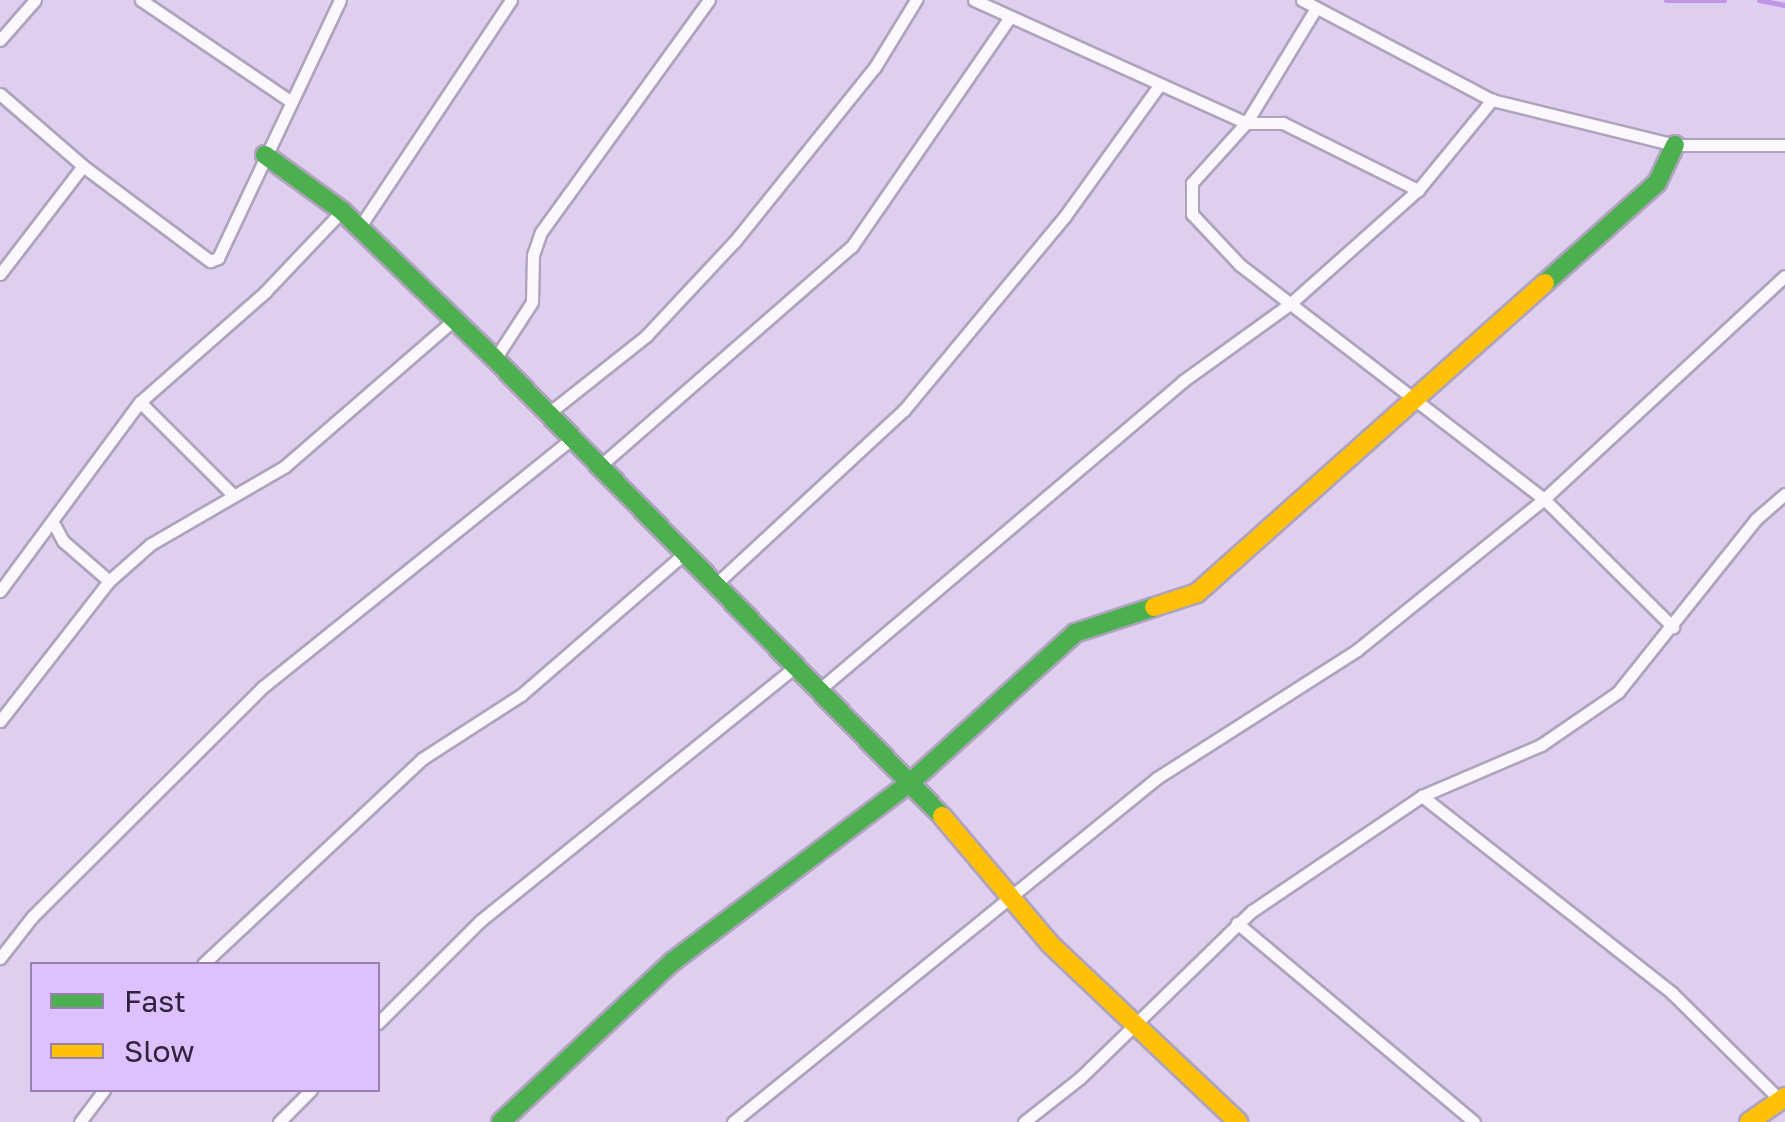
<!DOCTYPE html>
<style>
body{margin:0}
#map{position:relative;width:1785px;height:1122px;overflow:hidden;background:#deceef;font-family:"Golos Text",sans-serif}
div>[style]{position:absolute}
.stream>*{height:5px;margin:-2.5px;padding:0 2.5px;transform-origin:2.5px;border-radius:2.5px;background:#bf95e7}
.roads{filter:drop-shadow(2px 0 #afa3bc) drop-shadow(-2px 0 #afa3bc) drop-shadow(0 2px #afa3bc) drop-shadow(0 -2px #afa3bc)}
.street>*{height:11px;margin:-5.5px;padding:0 5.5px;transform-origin:5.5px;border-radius:5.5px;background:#faf8fd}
.fast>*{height:18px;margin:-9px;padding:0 9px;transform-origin:9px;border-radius:9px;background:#4caf50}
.slow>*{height:18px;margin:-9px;padding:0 9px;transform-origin:9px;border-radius:9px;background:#ffc107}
span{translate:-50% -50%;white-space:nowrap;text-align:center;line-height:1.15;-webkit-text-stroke:10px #ddc0fd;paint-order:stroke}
.legend{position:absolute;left:30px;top:962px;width:350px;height:130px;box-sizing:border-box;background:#ddc0fd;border:2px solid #9782af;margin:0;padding:12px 18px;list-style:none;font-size:30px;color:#2f243b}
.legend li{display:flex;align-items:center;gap:20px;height:50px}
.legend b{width:50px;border:2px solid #9782af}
</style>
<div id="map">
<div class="stream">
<div style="left:1666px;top:0;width:58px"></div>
<div style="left:1759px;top:0;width:26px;rotate:11deg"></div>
</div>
<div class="roads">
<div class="street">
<div style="left:141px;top:0;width:180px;rotate:34.1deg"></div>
<div style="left:974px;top:0;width:299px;rotate:24.3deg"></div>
<div style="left:1246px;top:123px;width:37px"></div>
<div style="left:1283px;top:123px;width:151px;rotate:26.4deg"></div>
<div style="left:1302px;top:0;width:215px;rotate:27.8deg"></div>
<div style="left:1492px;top:100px;width:188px;rotate:13.8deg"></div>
<div style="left:1675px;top:145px;width:110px"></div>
<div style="left:1316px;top:8px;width:135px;rotate:121.3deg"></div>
<div style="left:1246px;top:123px;width:81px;rotate:132deg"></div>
<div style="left:1192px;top:183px;width:31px;rotate:90deg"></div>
<div style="left:1192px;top:214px;width:70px;rotate:46.7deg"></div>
<div style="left:1240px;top:265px;width:384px;rotate:37.6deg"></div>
<div style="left:1544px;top:499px;width:182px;rotate:44.8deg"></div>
<div style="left:0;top:40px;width:53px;rotate:-48.8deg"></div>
<div style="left:0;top:94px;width:110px;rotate:40.9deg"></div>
<div style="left:83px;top:166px;width:159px;rotate:36.8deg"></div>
<div style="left:210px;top:261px;width:9px;rotate:-21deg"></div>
<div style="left:218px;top:258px;width:285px;rotate:-64.7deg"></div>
<div style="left:359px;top:228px;width:274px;rotate:-56.3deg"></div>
<div style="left:0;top:274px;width:136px;rotate:-52.5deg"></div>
<div style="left:495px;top:359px;width:68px;rotate:-57deg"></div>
<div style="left:532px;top:302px;width:47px;rotate:-88.8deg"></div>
<div style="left:533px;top:255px;width:24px;rotate:-71deg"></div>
<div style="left:541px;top:232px;width:286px;rotate:-54.1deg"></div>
<div style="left:140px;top:402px;width:132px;rotate:45deg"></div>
<div style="left:549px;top:413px;width:124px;rotate:-38.4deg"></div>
<div style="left:646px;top:336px;width:130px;rotate:-46.9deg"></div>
<div style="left:735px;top:241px;width:223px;rotate:-51.2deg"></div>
<div style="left:875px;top:67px;width:79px;rotate:-58.5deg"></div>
<div style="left:601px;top:465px;width:333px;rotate:-41.1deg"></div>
<div style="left:852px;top:246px;width:278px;rotate:-55.4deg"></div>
<div style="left:55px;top:526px;width:17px;rotate:62deg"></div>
<div style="left:63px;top:541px;width:61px;rotate:41deg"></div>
<div style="left:717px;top:583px;width:255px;rotate:-42.8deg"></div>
<div style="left:904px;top:410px;width:252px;rotate:-50.3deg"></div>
<div style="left:1065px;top:216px;width:159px;rotate:-54.2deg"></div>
<div style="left:0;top:591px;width:235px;rotate:-53.5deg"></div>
<div style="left:140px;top:402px;width:167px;rotate:-41.3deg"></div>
<div style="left:265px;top:292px;width:112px;rotate:-46.5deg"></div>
<div style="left:819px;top:690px;width:477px;rotate:-40.3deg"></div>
<div style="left:1183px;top:381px;width:133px;rotate:-35.8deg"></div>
<div style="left:1291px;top:303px;width:170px;rotate:-41.7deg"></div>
<div style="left:1418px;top:190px;width:117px;rotate:-50.6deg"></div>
<div style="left:0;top:721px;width:177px;rotate:-52.1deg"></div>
<div style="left:109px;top:581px;width:56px;rotate:-41.4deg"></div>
<div style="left:151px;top:544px;width:154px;rotate:-30.1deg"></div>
<div style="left:284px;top:467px;width:225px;rotate:-40.9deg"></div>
<div style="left:1422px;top:796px;width:318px;rotate:38.2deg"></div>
<div style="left:1672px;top:993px;width:152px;rotate:44.7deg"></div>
<div style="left:1237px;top:923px;width:309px;rotate:40deg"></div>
<div style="left:0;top:958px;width:52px;rotate:-52deg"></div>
<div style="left:32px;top:917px;width:327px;rotate:-44.9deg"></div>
<div style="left:264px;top:686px;width:396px;rotate:-38.8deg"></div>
<div style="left:203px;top:964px;width:300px;rotate:-43.1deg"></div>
<div style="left:422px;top:759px;width:118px;rotate:-32.9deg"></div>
<div style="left:521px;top:695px;width:217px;rotate:-40.9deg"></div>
<div style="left:378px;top:1023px;width:144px;rotate:-45deg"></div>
<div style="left:480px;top:921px;width:405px;rotate:-38.9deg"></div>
<div style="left:80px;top:1122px;width:40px;rotate:-53deg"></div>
<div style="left:279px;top:1122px;width:45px;rotate:-45deg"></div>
<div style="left:733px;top:1122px;width:546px;rotate:-39.05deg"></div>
<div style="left:1157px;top:778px;width:237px;rotate:-32.6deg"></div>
<div style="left:1357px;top:650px;width:240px;rotate:-38.9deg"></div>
<div style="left:1544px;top:499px;width:328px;rotate:-42.8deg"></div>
<div style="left:1024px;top:1122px;width:71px;rotate:-38.2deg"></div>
<div style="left:1080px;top:1078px;width:240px;rotate:-44.2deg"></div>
<div style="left:1252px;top:911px;width:205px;rotate:-34.1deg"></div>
<div style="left:1422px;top:796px;width:129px;rotate:-23.2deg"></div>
<div style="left:1541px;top:745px;width:93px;rotate:-34.5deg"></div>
<div style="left:1618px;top:692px;width:221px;rotate:-51.4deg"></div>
<div style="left:1756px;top:519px;width:38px;rotate:-41deg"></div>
</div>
<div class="fast">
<div style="left:265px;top:155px;width:95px;rotate:36deg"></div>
<div style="left:342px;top:211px;width:213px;rotate:44deg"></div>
<div style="left:495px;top:359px;width:639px;rotate:45.63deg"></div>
<div style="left:1545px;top:283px;width:150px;rotate:-41.8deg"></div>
<div style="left:1657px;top:183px;width:42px;rotate:-64.7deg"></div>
<div style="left:501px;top:1122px;width:234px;rotate:-43.1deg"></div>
<div style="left:672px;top:962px;width:301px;rotate:-37deg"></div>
<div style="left:912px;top:781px;width:220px;rotate:-42.2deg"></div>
<div style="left:1075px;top:633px;width:83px;rotate:-18.2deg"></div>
</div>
<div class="slow">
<div style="left:1154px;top:607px;width:45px;rotate:-18deg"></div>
<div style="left:1197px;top:593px;width:466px;rotate:-41.7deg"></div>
<div style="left:942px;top:816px;width:167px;rotate:49.8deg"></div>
<div style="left:1050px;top:944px;width:259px;rotate:43.4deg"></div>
<div style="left:1749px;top:1122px;width:44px;rotate:-34.8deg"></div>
</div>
</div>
<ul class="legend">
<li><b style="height:12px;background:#4caf50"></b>Fast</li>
<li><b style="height:12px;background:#ffc107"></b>Slow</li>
</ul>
</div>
